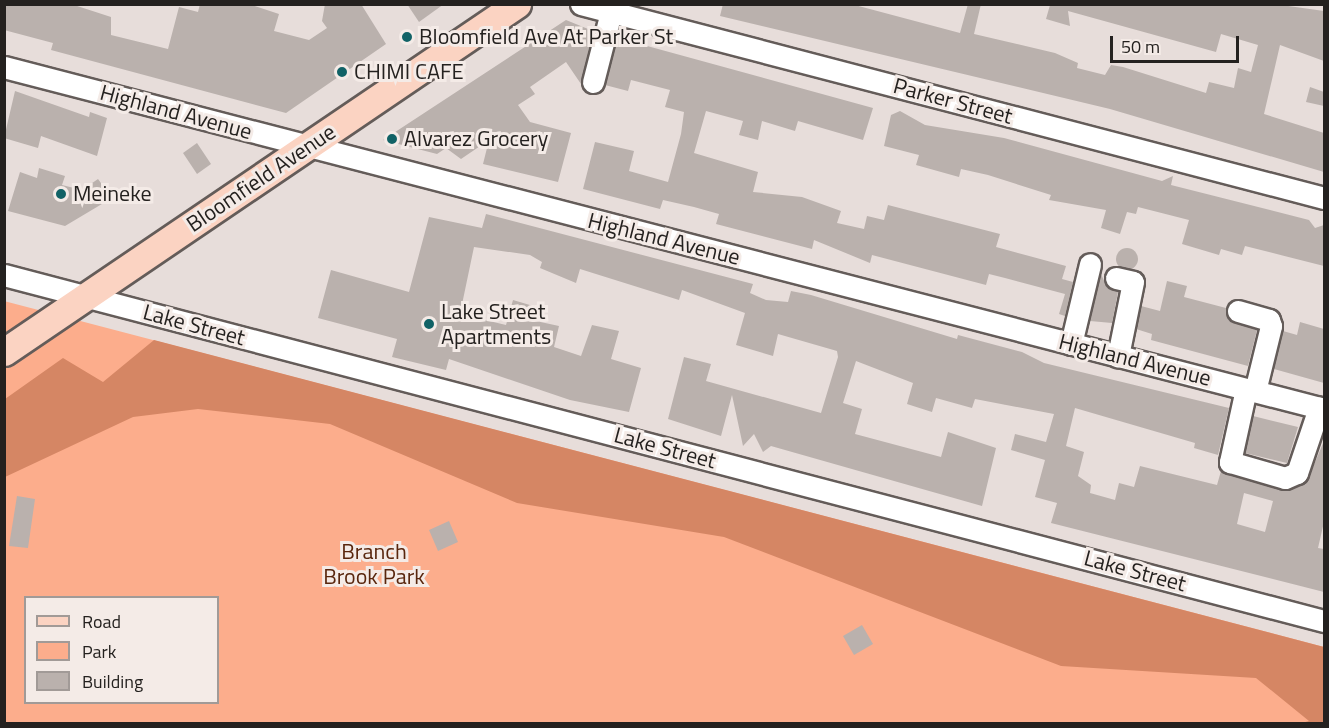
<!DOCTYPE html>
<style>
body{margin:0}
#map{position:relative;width:1329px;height:728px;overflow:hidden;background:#e7ddda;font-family:"Titillium Web",sans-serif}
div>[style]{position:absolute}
.green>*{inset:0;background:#fcad8c}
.forest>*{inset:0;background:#d58664}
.building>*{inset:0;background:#bab1ad}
.round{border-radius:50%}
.roads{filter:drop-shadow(2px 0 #645c59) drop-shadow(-2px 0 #645c59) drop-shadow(0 2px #645c59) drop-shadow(0 -2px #645c59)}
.minor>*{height:21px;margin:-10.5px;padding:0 10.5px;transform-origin:10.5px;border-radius:10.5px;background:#fff}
.major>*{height:27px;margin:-13.5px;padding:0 13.5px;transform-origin:13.5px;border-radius:13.5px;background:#fbd3c2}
.dots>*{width:16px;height:16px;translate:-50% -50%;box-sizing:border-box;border:3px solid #f4ebe7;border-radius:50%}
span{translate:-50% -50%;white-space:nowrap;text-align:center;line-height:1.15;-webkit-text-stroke:6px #f4ebe7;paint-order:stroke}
.poi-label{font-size:22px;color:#24211f}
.left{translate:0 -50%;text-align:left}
.street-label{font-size:22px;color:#24211f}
.park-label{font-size:22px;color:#59260d}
.frame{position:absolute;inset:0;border:6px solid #24211f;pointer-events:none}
.legend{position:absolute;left:24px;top:596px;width:195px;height:108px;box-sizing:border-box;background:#f4ebe7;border:2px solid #a19a97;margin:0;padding:8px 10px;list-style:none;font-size:18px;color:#24211f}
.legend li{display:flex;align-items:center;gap:12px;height:30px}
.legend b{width:30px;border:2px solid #a19a97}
.scale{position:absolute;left:1110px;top:36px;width:129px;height:27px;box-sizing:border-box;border:3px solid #24211f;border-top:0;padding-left:8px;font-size:18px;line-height:21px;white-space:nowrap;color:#24211f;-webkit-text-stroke:4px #f4ebe7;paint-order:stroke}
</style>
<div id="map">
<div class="green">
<div style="clip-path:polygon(evenodd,4px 301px,1324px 647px,1324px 723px,5px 723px,4px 301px,26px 598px,218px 598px,218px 702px,26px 702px,26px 598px)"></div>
</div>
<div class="forest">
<div style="clip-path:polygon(154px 340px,1324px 647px,1324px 723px,1302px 723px,1309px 721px,1256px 678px,1061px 666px,724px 537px,517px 503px,330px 424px,198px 409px,133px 417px,5px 477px,5px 399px,63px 358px,103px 382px)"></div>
</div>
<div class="building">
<div style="clip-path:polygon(4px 4px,71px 4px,111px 17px,111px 35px,168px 49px,179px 7px,198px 12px,200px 4px,249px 4px,279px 14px,274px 31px,309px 40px,327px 28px,322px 21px,325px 4px,361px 4px,386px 44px,286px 113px,51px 50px,53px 43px,4px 30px)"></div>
<div style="clip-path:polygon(407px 4px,444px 4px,419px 22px)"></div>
<div style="clip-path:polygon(723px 4px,851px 4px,960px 33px,968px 4px,981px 4px,974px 34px,1055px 53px,1078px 63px,1077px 68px,1105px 75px,1111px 65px,1123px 67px,1206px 93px,1209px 82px,1234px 88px,1238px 68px,1251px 72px,1258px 45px,1221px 34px,1216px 52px,1068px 11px,1070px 26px,1046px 19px,1050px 5px,1274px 4px,1324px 11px,1324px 61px,1280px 45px,1264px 114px,1324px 133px,1324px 172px,1110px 109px,720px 16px)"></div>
<div style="clip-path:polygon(566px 20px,593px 31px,581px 84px,566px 62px,530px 87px,535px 94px,518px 105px,530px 122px,571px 133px,558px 182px,483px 164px,489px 140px,461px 159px,446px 148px,437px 154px,383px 140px)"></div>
<div style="clip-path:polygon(618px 38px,873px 108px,863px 140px,798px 121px,795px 131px,762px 121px,758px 140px,739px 135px,743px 121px,706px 111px,694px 153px,758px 172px,753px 192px,802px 197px,841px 211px,837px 223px,864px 229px,867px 216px,884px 220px,888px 205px,1000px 234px,996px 247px,1066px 266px,1062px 279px,1073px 282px,1065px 316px,1059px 314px,1065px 294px,1005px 278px,989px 274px,986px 285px,872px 255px,870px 263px,814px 240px,812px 249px,716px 224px,719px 214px,694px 207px,663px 200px,660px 209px,583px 189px,595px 142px,634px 151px,629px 171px,668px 182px,681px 134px,684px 112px,665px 107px,670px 90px,631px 80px,628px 91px,605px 85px)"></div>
<div style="clip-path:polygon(1310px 87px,1324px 92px,1324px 106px,1306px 102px)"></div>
<div style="clip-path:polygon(15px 91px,89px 117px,90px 112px,107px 118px,97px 156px,41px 136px,38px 148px,4px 138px)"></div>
<div style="clip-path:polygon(900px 111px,925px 125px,1004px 138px,1162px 181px,1173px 176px,1171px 185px,1309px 220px,1315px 228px,1324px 225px,1324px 266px,1245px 246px,1242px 255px,1221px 249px,1219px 255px,1182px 244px,1189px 220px,1138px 207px,1136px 214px,1127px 212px,1120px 234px,1101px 228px,1106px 210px,1049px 200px,1051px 195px,988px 175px,961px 169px,959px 177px,916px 165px,919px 155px,884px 146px,891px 115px)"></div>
<div style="clip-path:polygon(197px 143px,211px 164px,197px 174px,183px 153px)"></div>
<div style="clip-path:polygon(39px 168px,65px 176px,62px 185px,82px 190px,98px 179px,112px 198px,65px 226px,8px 211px,20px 172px,37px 178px)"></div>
<div style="clip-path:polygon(evenodd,486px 214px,753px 284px,750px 293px,766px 300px,788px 302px,791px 291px,811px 295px,957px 339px,958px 335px,1022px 352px,1044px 363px,1229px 408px,1218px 455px,1194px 448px,1195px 443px,1075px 408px,1066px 446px,1084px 452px,1078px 476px,1091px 485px,1090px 493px,1115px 500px,1119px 483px,1134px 487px,1140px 466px,1217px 485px,1221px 471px,1289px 490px,1307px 481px,1324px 441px,1324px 522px,1318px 548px,1324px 549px,1324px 592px,1051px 523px,1057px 503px,1035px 497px,1045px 460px,1011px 450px,1015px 434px,1046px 442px,1054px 414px,975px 399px,972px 408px,936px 398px,932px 412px,907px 404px,913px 383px,856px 361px,843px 403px,862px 409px,855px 434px,941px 457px,948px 432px,996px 448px,982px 506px,771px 446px,763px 452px,754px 434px,743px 446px,732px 395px,721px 436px,668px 419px,684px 357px,711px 364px,706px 381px,821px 413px,838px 357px,837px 351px,778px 334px,773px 356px,736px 345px,745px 313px,682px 290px,679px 300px,580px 269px,576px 283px,540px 268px,542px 262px,530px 255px,474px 247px,460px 314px,506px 325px,513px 300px,540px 308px,536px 321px,559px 326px,554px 347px,581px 356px,592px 325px,619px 331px,611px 359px,641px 368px,629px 412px,570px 400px,449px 359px,446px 370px,392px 357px,397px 339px,318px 318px,331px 270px,409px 292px,429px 217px,482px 228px,486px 214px,1244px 493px,1273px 501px,1265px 532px,1237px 524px,1244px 493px)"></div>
<div class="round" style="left:1116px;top:248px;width:22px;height:22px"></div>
<div style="clip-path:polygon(1101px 274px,1107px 287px,1118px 292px,1112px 323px,1090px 321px)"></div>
<div style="clip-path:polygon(1167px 281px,1187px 286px,1184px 297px,1226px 308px,1229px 320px,1257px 330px,1248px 366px,1151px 340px,1152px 334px,1136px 329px,1141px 306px,1160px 311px)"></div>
<div style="clip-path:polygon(1300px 322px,1324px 329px,1324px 383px,1274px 369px,1283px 331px,1297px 335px)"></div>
<div style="clip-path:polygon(1253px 416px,1298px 427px,1287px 463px,1245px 453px)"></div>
<div style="clip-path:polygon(17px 496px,35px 499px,28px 548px,9px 546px)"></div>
<div style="clip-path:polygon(449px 521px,458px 542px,438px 551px,429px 530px)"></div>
<div style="clip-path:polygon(862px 625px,873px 644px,854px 655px,843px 636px)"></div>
</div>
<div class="roads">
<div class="minor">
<div style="left:581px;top:4px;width:768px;rotate:14.63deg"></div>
<div style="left:4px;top:67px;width:1364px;rotate:14.53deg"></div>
<div style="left:593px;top:82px;width:72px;rotate:-75.6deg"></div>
<div style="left:4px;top:275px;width:1365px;rotate:14.69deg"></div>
<div style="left:1116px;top:278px;width:17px;rotate:13deg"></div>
<div style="left:1133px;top:282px;width:76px;rotate:101.5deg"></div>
<div style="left:1238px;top:311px;width:32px;rotate:16deg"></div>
<div style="left:1269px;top:320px;width:6px;rotate:72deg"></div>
<div style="left:1271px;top:326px;width:67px;rotate:103.8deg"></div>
<div style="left:1071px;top:344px;width:82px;rotate:-76.6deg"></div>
<div style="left:1246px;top:389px;width:75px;rotate:102.4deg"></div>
<div style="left:1230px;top:462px;width:57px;rotate:16.2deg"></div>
<div style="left:1285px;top:478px;width:13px;rotate:-23deg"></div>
<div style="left:1297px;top:473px;width:69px;rotate:-71.3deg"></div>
</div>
<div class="major">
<div style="left:4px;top:352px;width:620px;rotate:-34.15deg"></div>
</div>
</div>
<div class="dots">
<div style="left:407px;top:37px;background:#116266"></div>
<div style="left:342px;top:72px;background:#116266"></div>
<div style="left:392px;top:139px;background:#116266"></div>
<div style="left:61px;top:194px;background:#116266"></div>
<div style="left:429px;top:324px;background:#116266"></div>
</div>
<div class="poi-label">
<span class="left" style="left:419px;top:37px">Bloomfield Ave At Parker St</span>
<span class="left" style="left:354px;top:72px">CHIMI CAFE</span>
<span class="left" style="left:404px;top:139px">Alvarez Grocery</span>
<span class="left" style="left:73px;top:194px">Meineke</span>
<span class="left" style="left:441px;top:324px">Lake Street<br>Apartments</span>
</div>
<div class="street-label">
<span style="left:953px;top:101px;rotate:15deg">Parker Street</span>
<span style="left:176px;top:112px;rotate:15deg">Highland Avenue</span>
<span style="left:261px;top:178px;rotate:-34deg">Bloomfield Avenue</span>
<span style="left:664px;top:239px;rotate:14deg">Highland Avenue</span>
<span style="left:194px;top:325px;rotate:15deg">Lake Street</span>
<span style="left:1135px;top:360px;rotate:14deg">Highland Avenue</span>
<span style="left:665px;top:448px;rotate:15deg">Lake Street</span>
<span style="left:1135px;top:571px;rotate:15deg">Lake Street</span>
</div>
<div class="park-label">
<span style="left:374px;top:564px">Branch<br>Brook Park</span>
</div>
<div class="frame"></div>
<ul class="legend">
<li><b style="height:8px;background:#fbd3c2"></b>Road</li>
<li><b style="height:16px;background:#fcad8c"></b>Park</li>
<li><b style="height:16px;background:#bab1ad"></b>Building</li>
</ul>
<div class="scale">50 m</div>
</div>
